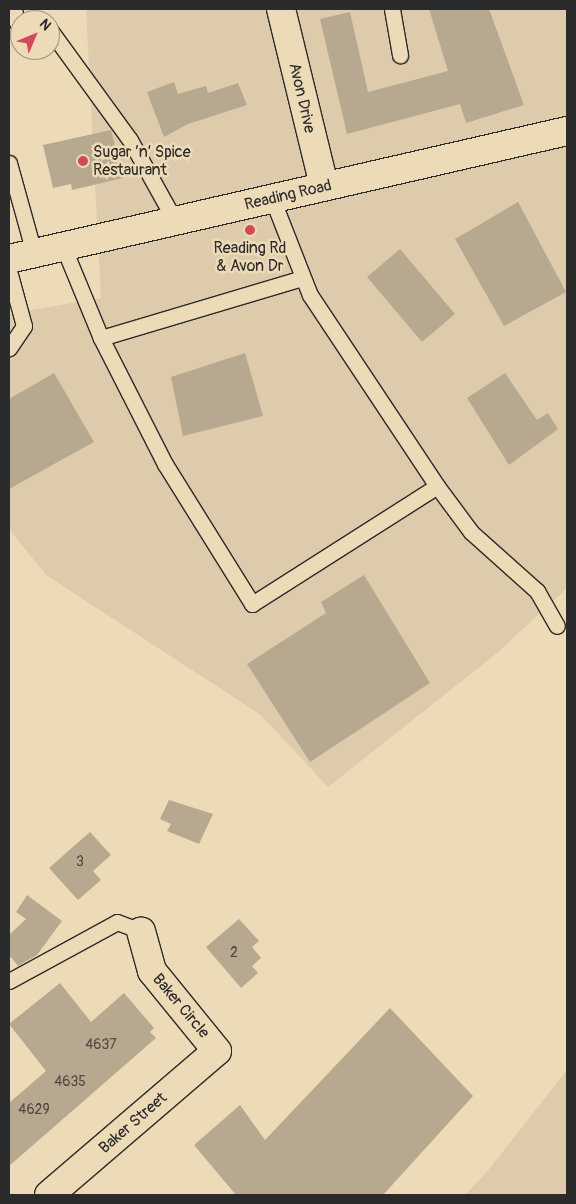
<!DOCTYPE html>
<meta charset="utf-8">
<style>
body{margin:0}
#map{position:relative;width:576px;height:1204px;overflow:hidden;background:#eddab7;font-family:Pangolin,sans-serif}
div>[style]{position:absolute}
.built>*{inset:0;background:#ddcbab}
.building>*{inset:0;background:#b7a990}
.roads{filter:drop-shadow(1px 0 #2b2b2b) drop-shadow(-1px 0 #2b2b2b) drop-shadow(0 1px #2b2b2b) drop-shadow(0 -1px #2b2b2b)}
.service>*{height:15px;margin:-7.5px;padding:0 7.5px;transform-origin:7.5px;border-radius:7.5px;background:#eddab7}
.minor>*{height:28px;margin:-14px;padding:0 14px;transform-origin:14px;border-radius:14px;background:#eddab7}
.primary>*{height:28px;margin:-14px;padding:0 14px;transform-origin:14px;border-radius:14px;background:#eddab7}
.dots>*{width:14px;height:14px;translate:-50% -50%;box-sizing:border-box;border:2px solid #eddab7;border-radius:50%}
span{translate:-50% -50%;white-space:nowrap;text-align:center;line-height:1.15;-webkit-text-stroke:5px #eddab7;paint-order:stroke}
.number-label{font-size:14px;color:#4e4a44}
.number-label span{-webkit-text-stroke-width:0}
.street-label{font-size:16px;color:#2b2b2b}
.poi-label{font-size:16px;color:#2b2b2b}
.left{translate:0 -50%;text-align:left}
.frame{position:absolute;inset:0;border:10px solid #2b2b2b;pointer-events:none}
.north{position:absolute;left:10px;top:10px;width:50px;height:50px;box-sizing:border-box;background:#eddab7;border:1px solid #9f947f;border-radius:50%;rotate:45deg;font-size:14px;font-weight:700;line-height:20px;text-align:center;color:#2b2b2b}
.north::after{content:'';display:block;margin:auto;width:18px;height:22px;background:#d1495b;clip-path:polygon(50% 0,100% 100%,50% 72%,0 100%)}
</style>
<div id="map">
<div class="built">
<div style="clip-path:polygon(86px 9px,567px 9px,567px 588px,496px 654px,328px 787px,261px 715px,46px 575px,9px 529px,9px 314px,101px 298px)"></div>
<div style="clip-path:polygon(567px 1070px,567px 1195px,465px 1195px,486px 1173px)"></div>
</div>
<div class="building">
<div style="clip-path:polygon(429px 9px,489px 9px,524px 105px,466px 123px,460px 104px,347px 134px,320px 19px,350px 12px,368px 92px,448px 71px)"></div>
<div style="clip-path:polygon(174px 82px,178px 94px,206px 86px,208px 93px,238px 83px,247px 105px,188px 124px,164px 137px,147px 92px)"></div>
<div style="clip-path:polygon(111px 130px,123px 178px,72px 190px,71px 184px,53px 188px,43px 145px)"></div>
<div style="clip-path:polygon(518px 202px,566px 292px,504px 326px,455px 239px)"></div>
<div style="clip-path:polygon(400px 249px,455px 314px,422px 342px,367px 277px)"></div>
<div style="clip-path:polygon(245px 353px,263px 416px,183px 436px,171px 377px)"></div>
<div style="clip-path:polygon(54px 373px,94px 442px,9px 489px,9px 399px)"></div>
<div style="clip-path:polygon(505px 373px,537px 420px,548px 413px,558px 429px,509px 465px,467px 398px)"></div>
<div style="clip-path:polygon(364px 575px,430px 683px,310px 762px,247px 664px,326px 613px,321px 602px)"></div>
<div style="clip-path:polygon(169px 800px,213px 814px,199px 844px,167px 831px,171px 824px,160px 819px)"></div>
<div style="clip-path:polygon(90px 832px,111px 855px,93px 871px,101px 880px,78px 900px,49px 868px)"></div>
<div style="clip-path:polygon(27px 895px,62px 921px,37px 955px,18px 966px,9px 955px,9px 935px,26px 919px,16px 912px)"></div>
<div style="clip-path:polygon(239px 919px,259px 941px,252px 947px,261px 958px,252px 966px,258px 973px,241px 988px,206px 947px)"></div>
<div style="clip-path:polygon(60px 983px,91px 1022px,124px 993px,154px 1028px,150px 1032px,156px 1038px,9px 1166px,9px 1103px,46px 1071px,9px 1024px)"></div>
<div style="clip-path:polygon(390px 1008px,473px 1096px,383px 1195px,236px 1195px,194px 1145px,240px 1105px,265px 1140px)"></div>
</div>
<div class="roads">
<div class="service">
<div style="left:14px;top:9px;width:14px;rotate:78deg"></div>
<div style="left:392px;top:9px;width:47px;rotate:80.1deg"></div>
<div style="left:50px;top:30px;width:136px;rotate:54deg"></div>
<div style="left:130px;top:140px;width:93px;rotate:60.9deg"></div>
<div style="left:9px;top:163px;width:93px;rotate:74.5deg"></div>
<div style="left:63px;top:246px;width:100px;rotate:67.6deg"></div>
<div style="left:101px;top:338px;width:141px;rotate:63.1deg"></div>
<div style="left:165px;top:464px;width:165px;rotate:58.1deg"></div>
<div style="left:252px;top:604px;width:219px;rotate:-32.5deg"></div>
<div style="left:437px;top:486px;width:229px;rotate:-123.6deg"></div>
<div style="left:310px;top:295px;width:104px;rotate:-111.4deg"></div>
<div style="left:9px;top:271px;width:57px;rotate:74.7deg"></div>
<div style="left:24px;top:326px;width:27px;rotate:124deg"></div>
<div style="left:101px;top:338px;width:210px;rotate:-16.6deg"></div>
<div style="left:437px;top:486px;width:57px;rotate:53.5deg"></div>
<div style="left:471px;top:532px;width:89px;rotate:41.8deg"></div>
<div style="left:537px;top:591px;width:40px;rotate:60.3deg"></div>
<div style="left:9px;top:981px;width:123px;rotate:-28.6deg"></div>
<div style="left:117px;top:922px;width:26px;rotate:21deg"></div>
</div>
<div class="minor">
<div style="left:281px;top:9px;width:182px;rotate:76.3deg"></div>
<div style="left:49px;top:1195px;width:221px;rotate:-40.6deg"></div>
<div style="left:217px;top:1051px;width:103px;rotate:-129.1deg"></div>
<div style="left:152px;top:971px;width:41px;rotate:-105.4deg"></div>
</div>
<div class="primary">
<div style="left:9px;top:259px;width:572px;rotate:-12.92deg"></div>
</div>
</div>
<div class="dots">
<div style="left:83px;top:161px;background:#d1495b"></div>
<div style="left:250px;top:230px;background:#d1495b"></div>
</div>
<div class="number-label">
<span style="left:80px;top:862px">3</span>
<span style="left:234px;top:953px">2</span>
<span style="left:101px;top:1045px">4637</span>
<span style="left:70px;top:1082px">4635</span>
<span style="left:34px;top:1110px">4629</span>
</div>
<div class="street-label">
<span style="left:302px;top:98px;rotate:77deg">Avon Drive</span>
<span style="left:288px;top:195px;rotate:-13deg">Reading Road</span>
<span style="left:181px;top:1006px;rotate:50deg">Baker Circle</span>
<span style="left:133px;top:1123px;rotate:-41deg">Baker Street</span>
</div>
<div class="poi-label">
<span class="left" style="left:93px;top:161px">Sugar ’n’ Spice<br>Restaurant</span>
<span style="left:250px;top:257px">Reading Rd<br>&amp; Avon Dr</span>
</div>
<div class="frame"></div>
<div class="north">N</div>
</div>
